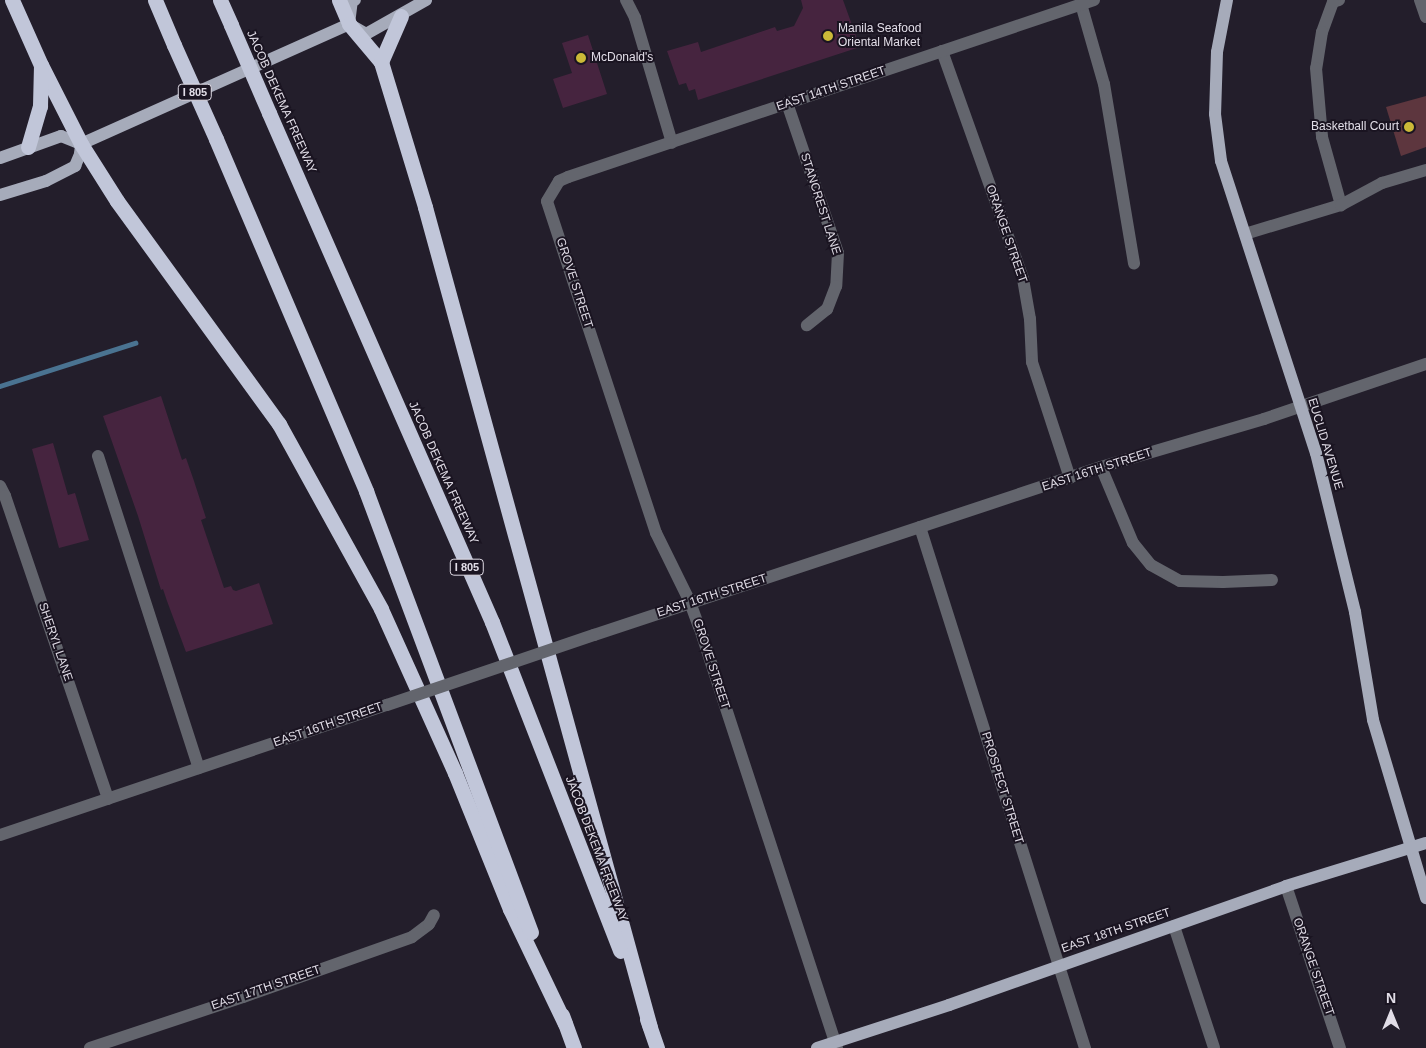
<!DOCTYPE html>
<style>
body{margin:0}
#map{position:relative;width:1426px;height:1048px;overflow:hidden;background:#231e2b;font-family:Helvetica,sans-serif}
div>[style]{position:absolute}
.green>*{inset:0;background:#5d363e}
.stream>*{height:4.5px;margin:-2.25px;padding:0 2.25px;transform-origin:2.25px;border-radius:2.25px;background:#4a7391}
.building>*{inset:0;background:#46243f}
.minor>*{height:12px;margin:-6px;padding:0 6px;transform-origin:6px;border-radius:6px;background:#63656d}
.major>*{height:12px;margin:-6px;padding:0 6px;transform-origin:6px;border-radius:6px;background:#a6abba}
.highway>*{height:15px;margin:-7.5px;padding:0 7.5px;transform-origin:7.5px;border-radius:7.5px;background:#c1c6d9}
.minor-bridge>*{height:12px;margin:-6px;padding:0 6px;transform-origin:6px;border-radius:6px;background:#63656d}
.highway-bridge>*{height:15px;margin:-7.5px;padding:0 7.5px;transform-origin:7.5px;border-radius:7.5px;background:#c1c6d9}
.dots>*{width:14px;height:14px;translate:-50% -50%;box-sizing:border-box;border:2px solid #1a1421;border-radius:50%}
span{translate:-50% -50%;white-space:nowrap;text-align:center;line-height:1.15;-webkit-text-stroke:4px #1a1421;paint-order:stroke}
.shield-label span{padding:1px 4px;background:#1a1421;border:1px solid;border-radius:4px;-webkit-text-stroke-width:0}
.shield-label{font-size:11px;color:#e1dde7;font-weight:700}
.poi-label{font-size:12px;color:#e1dde7}
.left{translate:0 -50%;text-align:left}
.right{translate:-100% -50%;text-align:right}
.street-label{font-size:12px;color:#e1dde7}
.north{position:absolute;left:1366px;top:988px;width:50px;height:50px;-webkit-text-stroke:4px #1a1421;paint-order:stroke;rotate:0deg;font-size:14px;font-weight:700;line-height:20px;text-align:center;color:#e1dde7}
.north::after{content:'';display:block;margin:auto;width:18px;height:22px;background:#e1dde7;clip-path:polygon(50% 0,100% 100%,50% 72%,0 100%)}
</style>
<div id="map">
<div class="green">
<div style="clip-path:polygon(1426px 96px,1426px 147px,1401px 156px,1386px 107px)"></div>
</div>
<div class="stream">
<div style="left:0;top:386px;width:142px;rotate:-17.7deg"></div>
</div>
<div class="building">
<div style="clip-path:polygon(801px 0,843px 0,860px 47px,698px 100px,695px 89px,689px 91px,686px 83px,679px 85px,667px 51px,698px 42px,701px 52px,775px 27px,777px 31px,794px 26px,803px 8px)"></div>
<div style="clip-path:polygon(588px 35px,607px 94px,563px 108px,553px 79px,572px 73px,562px 43px)"></div>
<div style="clip-path:polygon(161px 396px,182px 460px,186px 458px,194px 481px,206px 518px,201px 520px,224px 588px,231px 586px,233px 590px,236px 591px,259px 583px,273px 624px,186px 652px,167px 601px,163px 589px,161px 590px,138px 516px,103px 416px)"></div>
<div style="clip-path:polygon(53px 443px,68px 495px,75px 493px,89px 540px,59px 548px,32px 449px)"></div>
</div>
<div class="minor">
<div style="left:626px;top:0;width:20px;rotate:63deg"></div>
<div style="left:635px;top:18px;width:130px;rotate:73.5deg"></div>
<div style="left:1339px;top:0;width:6px;rotate:162deg"></div>
<div style="left:1333px;top:2px;width:32px;rotate:110deg"></div>
<div style="left:1322px;top:32px;width:36px;rotate:99deg"></div>
<div style="left:1316px;top:68px;width:69px;rotate:85deg"></div>
<div style="left:1322px;top:137px;width:71px;rotate:74.4deg"></div>
<div style="left:1420px;top:0;width:18px;rotate:71deg"></div>
<div style="left:1081px;top:4px;width:83px;rotate:74deg"></div>
<div style="left:1104px;top:84px;width:182px;rotate:80.5deg"></div>
<div style="left:942px;top:51px;width:242px;rotate:70.4deg"></div>
<div style="left:1023px;top:279px;width:41px;rotate:80.1deg"></div>
<div style="left:1030px;top:319px;width:43px;rotate:87.3deg"></div>
<div style="left:1032px;top:362px;width:122px;rotate:71.9deg"></div>
<div style="left:787px;top:103px;width:158px;rotate:71.2deg"></div>
<div style="left:838px;top:253px;width:33px;rotate:93deg"></div>
<div style="left:836px;top:286px;width:25px;rotate:111deg"></div>
<div style="left:827px;top:309px;width:26px;rotate:141deg"></div>
<div style="left:1245px;top:234px;width:100px;rotate:-16.8deg"></div>
<div style="left:1341px;top:205px;width:47px;rotate:-28.2deg"></div>
<div style="left:1382px;top:183px;width:46px;rotate:-16.5deg"></div>
<div style="left:98px;top:456px;width:328px;rotate:72.1deg"></div>
<div style="left:1101px;top:467px;width:82px;rotate:67.2deg"></div>
<div style="left:1133px;top:543px;width:28px;rotate:51deg"></div>
<div style="left:1151px;top:565px;width:33px;rotate:29deg"></div>
<div style="left:1180px;top:581px;width:43px;rotate:1.3deg"></div>
<div style="left:1223px;top:582px;width:49px;rotate:-2.3deg"></div>
<div style="left:0;top:486px;width:11px;rotate:63deg"></div>
<div style="left:5px;top:496px;width:320px;rotate:71.2deg"></div>
<div style="left:920px;top:527px;width:547px;rotate:72.43deg"></div>
<div style="left:594px;top:635px;width:534px;rotate:-18.33deg"></div>
<div style="left:1101px;top:467px;width:170px;rotate:-16.4deg"></div>
<div style="left:1264px;top:419px;width:171px;rotate:-18.8deg"></div>
<div style="left:0;top:835px;width:408px;rotate:-18.6deg"></div>
<div style="left:1286px;top:886px;width:171px;rotate:71.6deg"></div>
<div style="left:1174px;top:926px;width:128px;rotate:71.8deg"></div>
<div style="left:90px;top:1048px;width:161px;rotate:-18.4deg"></div>
<div style="left:243px;top:997px;width:179px;rotate:-19.5deg"></div>
<div style="left:412px;top:937px;width:21px;rotate:-37deg"></div>
<div style="left:429px;top:924px;width:10px;rotate:-61deg"></div>
<div style="left:837px;top:1048px;width:443px;rotate:-108.1deg"></div>
<div style="left:699px;top:627px;width:27px;rotate:-110deg"></div>
<div style="left:690px;top:602px;width:77px;rotate:-116.2deg"></div>
<div style="left:656px;top:533px;width:349px;rotate:-108.2deg"></div>
<div style="left:547px;top:201px;width:23px;rotate:-59deg"></div>
<div style="left:559px;top:181px;width:10px;rotate:-24deg"></div>
<div style="left:568px;top:177px;width:555px;rotate:-18.6deg"></div>
</div>
<div class="major">
<div style="left:1227px;top:0;width:53px;rotate:100.9deg"></div>
<div style="left:1217px;top:52px;width:62px;rotate:91.8deg"></div>
<div style="left:1215px;top:114px;width:47px;rotate:82.7deg"></div>
<div style="left:1221px;top:161px;width:307px;rotate:72deg"></div>
<div style="left:1316px;top:453px;width:164px;rotate:76.2deg"></div>
<div style="left:1355px;top:612px;width:109px;rotate:80.5deg"></div>
<div style="left:1373px;top:720px;width:186px;rotate:73.4deg"></div>
<div style="left:349px;top:24px;width:23px;rotate:-83deg"></div>
<div style="left:352px;top:1px;width:3px;rotate:-18deg"></div>
<div style="left:354px;top:27px;width:14px;rotate:30deg"></div>
<div style="left:366px;top:34px;width:69px;rotate:-29.5deg"></div>
<div style="left:81px;top:144px;width:294px;rotate:-24.1deg"></div>
<div style="left:0;top:158px;width:65px;rotate:-19.8deg"></div>
<div style="left:61px;top:136px;width:22px;rotate:22deg"></div>
<div style="left:0;top:195px;width:48px;rotate:-16.9deg"></div>
<div style="left:46px;top:181px;width:33px;rotate:-27deg"></div>
<div style="left:75px;top:166px;width:13px;rotate:-67deg"></div>
<div style="left:80px;top:154px;width:10px;rotate:-84deg"></div>
<div style="left:817px;top:1048px;width:139px;rotate:-18deg"></div>
<div style="left:949px;top:1005px;width:357px;rotate:-19.4deg"></div>
<div style="left:1286px;top:886px;width:146px;rotate:-17.1deg"></div>
</div>
<div class="highway">
<div style="left:12px;top:0;width:71px;rotate:66deg"></div>
<div style="left:41px;top:65px;width:89px;rotate:63.1deg"></div>
<div style="left:81px;top:144px;width:67px;rotate:57.7deg"></div>
<div style="left:117px;top:201px;width:276px;rotate:54deg"></div>
<div style="left:279px;top:424px;width:211px;rotate:61.1deg"></div>
<div style="left:381px;top:609px;width:180px;rotate:65.7deg"></div>
<div style="left:455px;top:773px;width:147px;rotate:68deg"></div>
<div style="left:510px;top:909px;width:127px;rotate:64.4deg"></div>
<div style="left:155px;top:0;width:49px;rotate:67.1deg"></div>
<div style="left:220px;top:0;width:27px;rotate:66deg"></div>
<div style="left:339px;top:0;width:26px;rotate:67deg"></div>
<div style="left:349px;top:24px;width:50px;rotate:49.9deg"></div>
<div style="left:381px;top:62px;width:152px;rotate:73.1deg"></div>
<div style="left:425px;top:207px;width:850px;rotate:74.66deg"></div>
<div style="left:381px;top:62px;width:50px;rotate:-66.5deg"></div>
<div style="left:269px;top:113px;width:556px;rotate:66.34deg"></div>
<div style="left:492px;top:622px;width:353px;rotate:68.7deg"></div>
<div style="left:216px;top:139px;width:383px;rotate:66.9deg"></div>
<div style="left:366px;top:491px;width:471px;rotate:69.5deg"></div>
<div style="left:28px;top:147px;width:43px;rotate:-73.7deg"></div>
<div style="left:40px;top:106px;width:40px;rotate:-88.6deg"></div>
<div style="left:562px;top:1015px;width:35px;rotate:70deg"></div>
<div style="left:647px;top:1019px;width:31px;rotate:71deg"></div>
</div>
<div class="minor-bridge">
<div style="left:387px;top:705px;width:219px;rotate:-18.7deg"></div>
</div>
<div class="highway-bridge">
<div style="left:231px;top:25px;width:96px;rotate:66.6deg"></div>
<div style="left:174px;top:45px;width:103px;rotate:65.9deg"></div>
</div>
<div class="dots">
<div style="left:828px;top:36px;background:#ccb938"></div>
<div style="left:581px;top:58px;background:#ccb938"></div>
<div style="left:1409px;top:127px;background:#ccb938"></div>
</div>
<div class="shield-label">
<span style="left:195px;top:92px">I 805</span>
<span style="left:467px;top:567px">I 805</span>
</div>
<div class="poi-label">
<span class="left" style="left:838px;top:36px">Manila Seafood<br>Oriental Market</span>
<span class="left" style="left:591px;top:58px">McDonald's</span>
<span class="right" style="left:1399px;top:127px">Basketball Court</span>
</div>
<div class="street-label">
<span style="left:831px;top:89px;rotate:-19deg">EAST 14TH STREET</span>
<span style="left:281px;top:102px;rotate:66deg">JACOB DEKEMA FREEWAY</span>
<span style="left:820px;top:204px;rotate:72deg">STANCREST LANE</span>
<span style="left:1006px;top:234px;rotate:71deg">ORANGE STREET</span>
<span style="left:574px;top:283px;rotate:72deg">GROVE STREET</span>
<span style="left:1325px;top:444px;rotate:73deg">EUCLID AVENUE</span>
<span style="left:1097px;top:470px;rotate:-18deg">EAST 16TH STREET</span>
<span style="left:443px;top:473px;rotate:66deg">JACOB DEKEMA FREEWAY</span>
<span style="left:712px;top:596px;rotate:-18deg">EAST 16TH STREET</span>
<span style="left:55px;top:642px;rotate:71deg">SHERYL LANE</span>
<span style="left:711px;top:664px;rotate:72deg">GROVE STREET</span>
<span style="left:328px;top:725px;rotate:-19deg">EAST 16TH STREET</span>
<span style="left:1002px;top:788px;rotate:73deg">PROSPECT STREET</span>
<span style="left:596px;top:849px;rotate:69deg">JACOB DEKEMA FREEWAY</span>
<span style="left:1116px;top:931px;rotate:-19deg">EAST 18TH STREET</span>
<span style="left:1313px;top:967px;rotate:71deg">ORANGE STREET</span>
<span style="left:266px;top:988px;rotate:-19deg">EAST 17TH STREET</span>
</div>
<div class="north">N</div>
</div>
